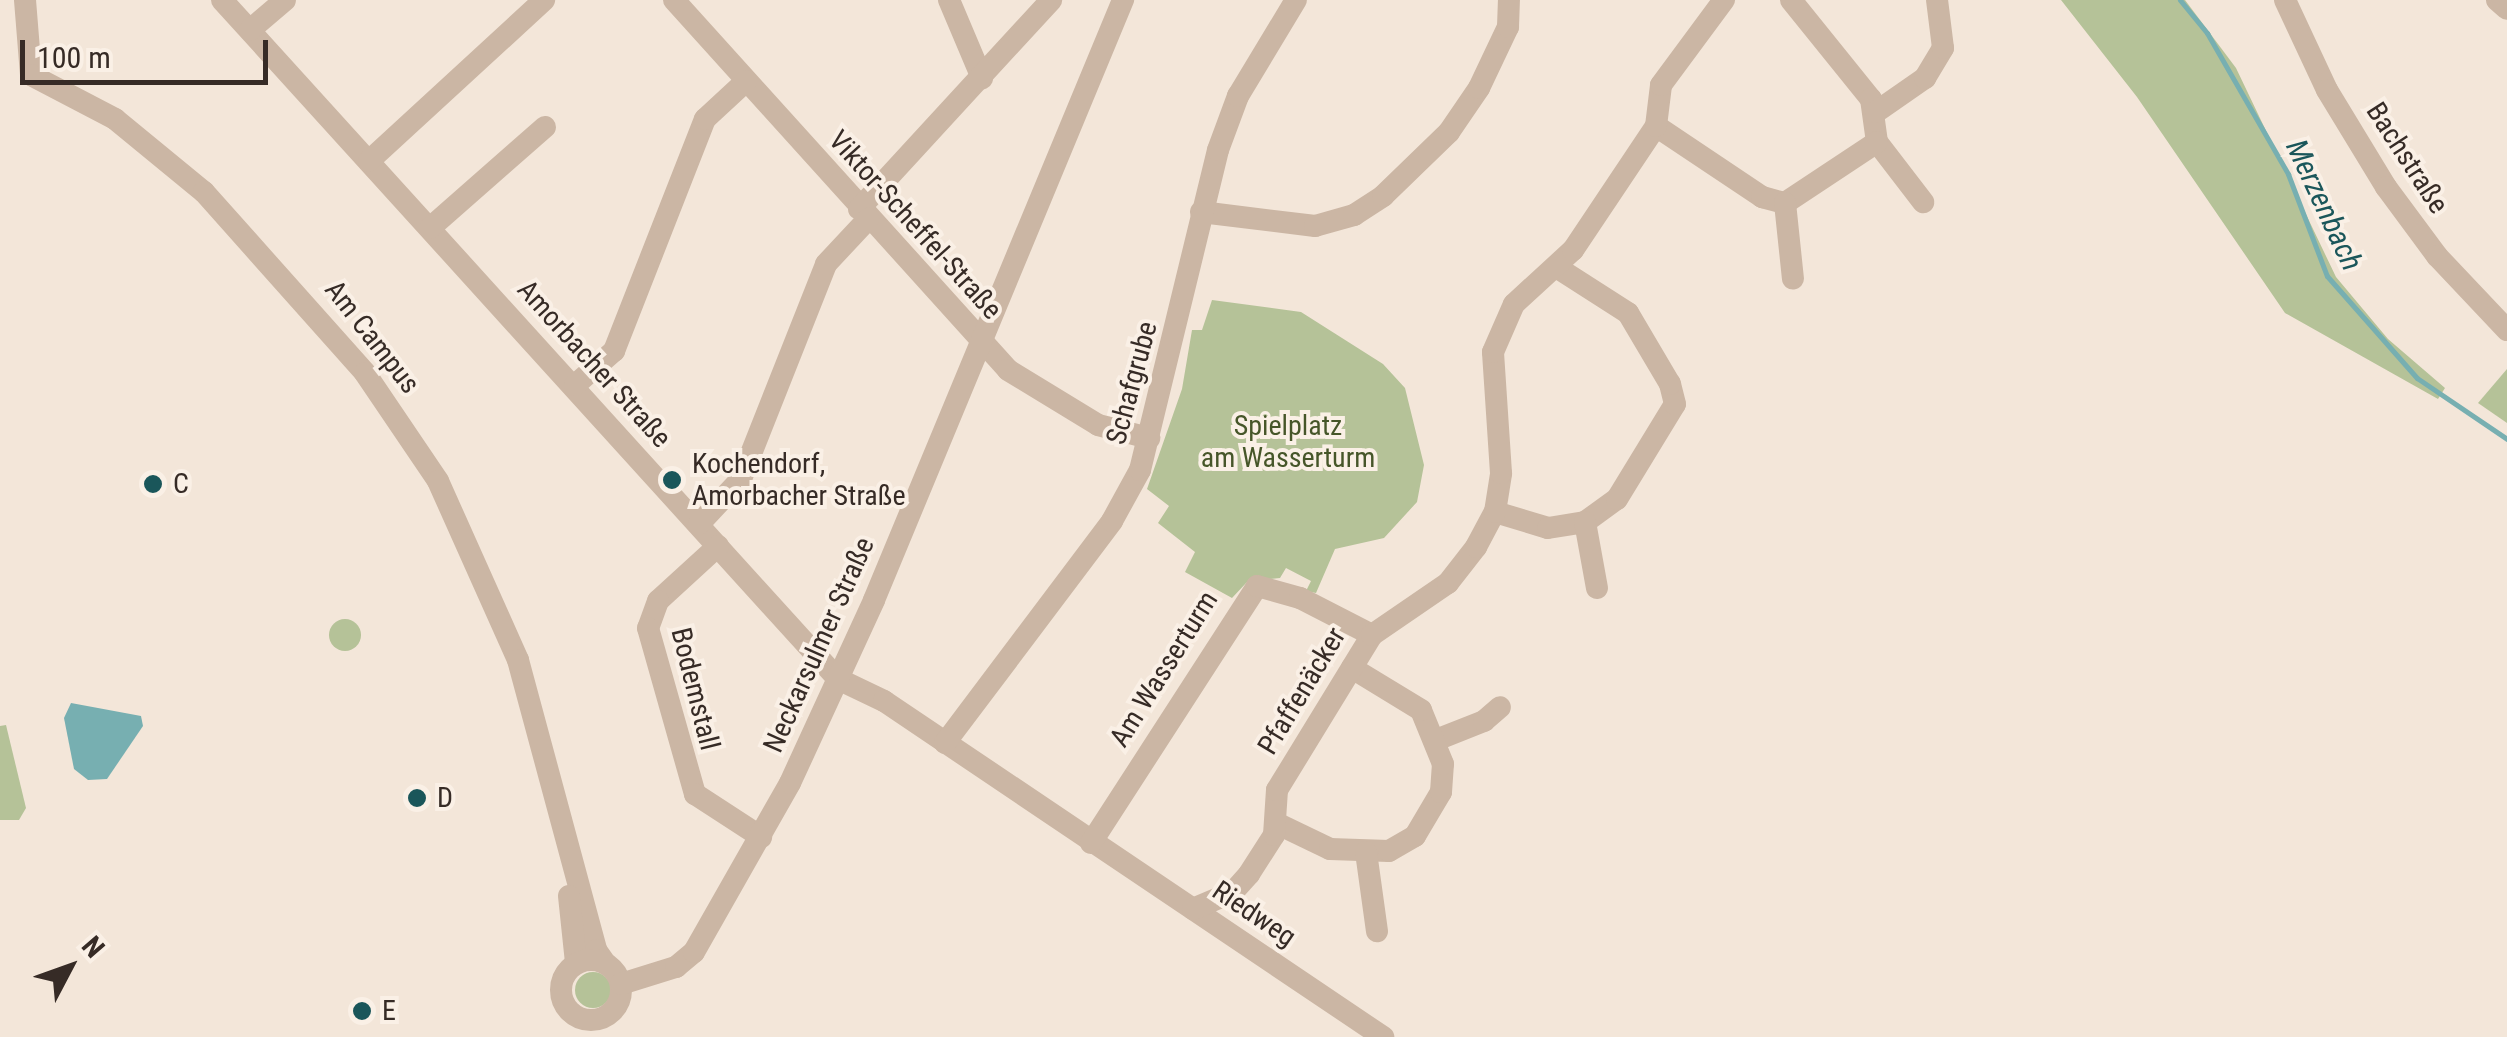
<!DOCTYPE html>
<meta charset="utf-8">
<style>
body{margin:0}
#map{position:relative;width:2507px;height:1037px;overflow:hidden;background:#f3e6d9;font-family:"Roboto Condensed",sans-serif}
div>[style]{position:absolute}
.green>*{inset:0;background:#b5c298}
.round{border-radius:50%}
.water>*{inset:0;background:#77afb1}
.stream>*{height:5px;margin:-2.5px;padding:0 2.5px;transform-origin:2.5px;border-radius:2.5px;background:#77afb1}
.minor>*{height:22px;margin:-11px;padding:0 11px;transform-origin:11px;border-radius:11px;background:#cbb6a4}
.minor>.ring{margin:-11px;padding:0;box-sizing:content-box;background:none;border:22px solid #cbb6a4;border-radius:50%}
.dots>*{width:28px;height:28px;translate:-50% -50%;box-sizing:border-box;border:5px solid #faf0e6;border-radius:50%}
span{translate:-50% -50%;white-space:nowrap;text-align:center;line-height:1.15;-webkit-text-stroke:8px #faf0e6;paint-order:stroke}
.street-label{font-size:28px;color:#362b26}
.park-label{font-size:28px;color:#465629}
.poi-label{font-size:28px;color:#362b26}
.left{translate:0 -50%;text-align:left}
.water-label{font-size:30px;color:#1a565a;font-style:italic}
.north{position:absolute;left:20px;top:917px;width:100px;height:100px;-webkit-text-stroke:8px #faf0e6;paint-order:stroke;rotate:49deg;font-size:28px;font-weight:700;line-height:40px;text-align:center;color:#362b26}
.north::after{content:'';display:block;margin:auto;width:35px;height:45px;background:#362b26;clip-path:polygon(50% 0,100% 100%,50% 72%,0 100%)}
.scale{position:absolute;left:20px;top:40px;width:248px;height:45px;box-sizing:border-box;border:5px solid #362b26;border-top:0;padding-left:12px;font-size:30px;line-height:35px;white-space:nowrap;color:#362b26;-webkit-text-stroke:8px #faf0e6;paint-order:stroke}
</style>
<div id="map">
<div class="green">
<div style="clip-path:polygon(2061px 0,2185px 0,2236px 68px,2336px 277px,2388px 339px,2445px 388px,2438px 399px,2285px 313px,2137px 97px)"></div>
<div style="clip-path:polygon(1212px 300px,1301px 312px,1383px 364px,1405px 388px,1424px 465px,1417px 502px,1384px 538px,1335px 549px,1316px 593px,1306px 591px,1311px 581px,1286px 568px,1280px 578px,1248px 581px,1232px 598px,1185px 572px,1195px 552px,1158px 523px,1169px 506px,1147px 489px,1182px 389px,1192px 330px,1202px 330px)"></div>
<div style="clip-path:polygon(2507px 369px,2507px 423px,2478px 403px)"></div>
<div class="round" style="left:329px;top:619px;width:32px;height:32px"></div>
<div style="clip-path:polygon(6px 725px,26px 808px,19px 820px,0 820px,0 726px)"></div>
<div class="round" style="left:575px;top:972px;width:36px;height:36px"></div>
</div>
<div class="water">
<div style="clip-path:polygon(71px 703px,141px 716px,143px 726px,107px 779px,88px 780px,74px 769px,64px 718px)"></div>
</div>
<div class="stream">
<div style="left:2180px;top:0;width:43px;rotate:50.7deg"></div>
<div style="left:2207px;top:33px;width:163px;rotate:60.1deg"></div>
<div style="left:2288px;top:174px;width:109px;rotate:69.1deg"></div>
<div style="left:2327px;top:276px;width:136px;rotate:48.6deg"></div>
<div style="left:2417px;top:378px;width:109px;rotate:34.1deg"></div>
</div>
<div class="minor">
<div style="left:25px;top:0;width:75px;rotate:85.4deg"></div>
<div style="left:31px;top:75px;width:95px;rotate:27.6deg"></div>
<div style="left:115px;top:119px;width:115px;rotate:39.4deg"></div>
<div style="left:204px;top:192px;width:242px;rotate:48.3deg"></div>
<div style="left:365px;top:373px;width:130px;rotate:55.9deg"></div>
<div style="left:438px;top:481px;width:196px;rotate:65.9deg"></div>
<div style="left:518px;top:660px;width:300px;rotate:74.9deg"></div>
<div style="left:596px;top:950px;width:16px;rotate:55deg"></div>
<div style="left:222px;top:0;width:917px;rotate:47.79deg"></div>
<div style="left:838px;top:679px;width:51px;rotate:25.6deg"></div>
<div style="left:884px;top:701px;width:602px;rotate:33.95deg"></div>
<div style="left:674px;top:0;width:498px;rotate:47.9deg"></div>
<div style="left:1008px;top:370px;width:105px;rotate:31.4deg"></div>
<div style="left:1098px;top:425px;width:53px;rotate:14.3deg"></div>
<div style="left:949px;top:0;width:85px;rotate:67.1deg"></div>
<div style="left:1791px;top:0;width:127px;rotate:51.1deg"></div>
<div style="left:1871px;top:99px;width:43px;rotate:82.1deg"></div>
<div style="left:1877px;top:142px;width:76px;rotate:52.5deg"></div>
<div style="left:2285px;top:0;width:99px;rotate:65deg"></div>
<div style="left:2327px;top:90px;width:114px;rotate:58.7deg"></div>
<div style="left:2386px;top:187px;width:86px;rotate:53.5deg"></div>
<div style="left:2437px;top:256px;width:102px;rotate:46.6deg"></div>
<div style="left:2497px;top:0;width:13px;rotate:42deg"></div>
<div style="left:250px;top:30px;width:46px;rotate:-40.6deg"></div>
<div style="left:1876px;top:112px;width:60px;rotate:-34.8deg"></div>
<div style="left:1925px;top:78px;width:35px;rotate:-59deg"></div>
<div style="left:1943px;top:48px;width:48px;rotate:-97.1deg"></div>
<div style="left:1656px;top:126px;width:128px;rotate:33.8deg"></div>
<div style="left:1762px;top:197px;width:24px;rotate:15deg"></div>
<div style="left:1785px;top:203px;width:110px;rotate:-33.5deg"></div>
<div style="left:369px;top:161px;width:238px;rotate:-42.6deg"></div>
<div style="left:1785px;top:203px;width:76px;rotate:84deg"></div>
<div style="left:859px;top:209px;width:284px;rotate:-47.4deg"></div>
<div style="left:1201px;top:212px;width:115px;rotate:7deg"></div>
<div style="left:1315px;top:226px;width:41px;rotate:-15.8deg"></div>
<div style="left:1354px;top:215px;width:35px;rotate:-33deg"></div>
<div style="left:1383px;top:196px;width:92px;rotate:-44.1deg"></div>
<div style="left:1449px;top:132px;width:53px;rotate:-55.7deg"></div>
<div style="left:1479px;top:88px;width:68px;rotate:-64.6deg"></div>
<div style="left:1508px;top:27px;width:27px;rotate:-88deg"></div>
<div style="left:430px;top:228px;width:153px;rotate:-41.3deg"></div>
<div style="left:575px;top:385px;width:52px;rotate:-41.1deg"></div>
<div style="left:614px;top:351px;width:249px;rotate:-68.6deg"></div>
<div style="left:705px;top:119px;width:56px;rotate:-42.8deg"></div>
<div style="left:1495px;top:512px;width:55px;rotate:16.8deg"></div>
<div style="left:1548px;top:528px;width:37px;rotate:-9deg"></div>
<div style="left:1585px;top:522px;width:39px;rotate:-36deg"></div>
<div style="left:1617px;top:499px;width:111px;rotate:-58.6deg"></div>
<div style="left:1675px;top:404px;width:21px;rotate:-104deg"></div>
<div style="left:1670px;top:384px;width:82px;rotate:-120.6deg"></div>
<div style="left:1628px;top:313px;width:83px;rotate:-147.3deg"></div>
<div style="left:1585px;top:522px;width:67px;rotate:79.7deg"></div>
<div style="left:699px;top:524px;width:62px;rotate:-47deg"></div>
<div style="left:741px;top:479px;width:231px;rotate:-68.4deg"></div>
<div style="left:826px;top:264px;width:62px;rotate:-47deg"></div>
<div style="left:718px;top:546px;width:81px;rotate:137.5deg"></div>
<div style="left:658px;top:601px;width:29px;rotate:110deg"></div>
<div style="left:648px;top:628px;width:173px;rotate:74.2deg"></div>
<div style="left:695px;top:794px;width:79px;rotate:33.1deg"></div>
<div style="left:1436px;top:740px;width:52px;rotate:-21.6deg"></div>
<div style="left:1484px;top:721px;width:21px;rotate:-41deg"></div>
<div style="left:945px;top:743px;width:278px;rotate:-53deg"></div>
<div style="left:1112px;top:521px;width:58px;rotate:-61.2deg"></div>
<div style="left:1140px;top:470px;width:329px;rotate:-76.3deg"></div>
<div style="left:1218px;top:150px;width:58px;rotate:-69.7deg"></div>
<div style="left:1238px;top:96px;width:112px;rotate:-58.9deg"></div>
<div style="left:1276px;top:823px;width:60px;rotate:25.7deg"></div>
<div style="left:1330px;top:849px;width:59px;rotate:1.9deg"></div>
<div style="left:1389px;top:851px;width:30px;rotate:-30deg"></div>
<div style="left:1415px;top:836px;width:51px;rotate:-59.4deg"></div>
<div style="left:1441px;top:792px;width:28px;rotate:-86deg"></div>
<div style="left:1443px;top:764px;width:58px;rotate:-112.2deg"></div>
<div style="left:1421px;top:710px;width:81px;rotate:-148.7deg"></div>
<div style="left:1091px;top:843px;width:306px;rotate:-57.1deg"></div>
<div style="left:1257px;top:586px;width:45px;rotate:15.6deg"></div>
<div style="left:1300px;top:598px;width:81px;rotate:27.2deg"></div>
<div style="left:1366px;top:852px;width:80px;rotate:82.1deg"></div>
<div style="left:569px;top:896px;width:67px;rotate:84deg"></div>
<div style="left:1193px;top:909px;width:43px;rotate:-23deg"></div>
<div style="left:1233px;top:892px;width:24px;rotate:-48deg"></div>
<div style="left:1249px;top:874px;width:46px;rotate:-57.3deg"></div>
<div style="left:1274px;top:835px;width:45px;rotate:-86.2deg"></div>
<div style="left:1277px;top:790px;width:182px;rotate:-58.5deg"></div>
<div style="left:1372px;top:635px;width:92px;rotate:-34.4deg"></div>
<div style="left:1448px;top:583px;width:46px;rotate:-52.1deg"></div>
<div style="left:1476px;top:547px;width:40px;rotate:-62deg"></div>
<div style="left:1495px;top:512px;width:39px;rotate:-81deg"></div>
<div style="left:1501px;top:473px;width:121px;rotate:-93.8deg"></div>
<div style="left:1493px;top:352px;width:52px;rotate:-66.4deg"></div>
<div style="left:1514px;top:304px;width:80px;rotate:-42.5deg"></div>
<div style="left:1573px;top:250px;width:149px;rotate:-56.2deg"></div>
<div style="left:1656px;top:126px;width:41px;rotate:-83deg"></div>
<div style="left:1661px;top:85px;width:106px;rotate:-53.5deg"></div>
<div class="ring" style="left:561px;top:960px;width:38px;height:38px"></div>
<div style="left:621px;top:984px;width:58px;rotate:-17.2deg"></div>
<div style="left:676px;top:967px;width:23px;rotate:-40deg"></div>
<div style="left:694px;top:952px;width:194px;rotate:-60.4deg"></div>
<div style="left:790px;top:783px;width:201px;rotate:-65.3deg"></div>
<div style="left:874px;top:600px;width:650px;rotate:-67.46deg"></div>
</div>
<div class="dots">
<div style="left:672px;top:480px;background:#1a565a"></div>
<div style="left:153px;top:484px;background:#1a565a"></div>
<div style="left:417px;top:798px;background:#1a565a"></div>
<div style="left:362px;top:1011px;background:#1a565a"></div>
</div>
<div class="street-label">
<span style="left:2407px;top:158px;rotate:57deg">Bachstraße</span>
<span style="left:915px;top:225px;rotate:48deg">Viktor-Scheffel-Straße</span>
<span style="left:372px;top:337px;rotate:52deg">Am Campus</span>
<span style="left:594px;top:364px;rotate:48deg">Amorbacher Straße</span>
<span style="left:1132px;top:383px;rotate:-75deg">Schafgrube</span>
<span style="left:819px;top:645px;rotate:-66deg">Neckarsulmer Straße</span>
<span style="left:1164px;top:669px;rotate:-58deg">Am Wasserturm</span>
<span style="left:695px;top:689px;rotate:76deg">Bodemstall</span>
<span style="left:1302px;top:691px;rotate:-59deg">Pfaffenäcker</span>
<span style="left:1254px;top:914px;rotate:34deg">Riedweg</span>
</div>
<div class="park-label">
<span style="left:1288px;top:442px">Spielplatz<br>am Wasserturm</span>
</div>
<div class="poi-label">
<span class="left" style="left:692px;top:480px">Kochendorf,<br>Amorbacher Straße</span>
<span class="left" style="left:173px;top:484px">C</span>
<span class="left" style="left:437px;top:798px">D</span>
<span class="left" style="left:382px;top:1011px">E</span>
</div>
<div class="water-label">
<span style="left:2324px;top:205px;rotate:65deg">Merzenbach</span>
</div>
<div class="north">N</div>
<div class="scale">100 m</div>
</div>
